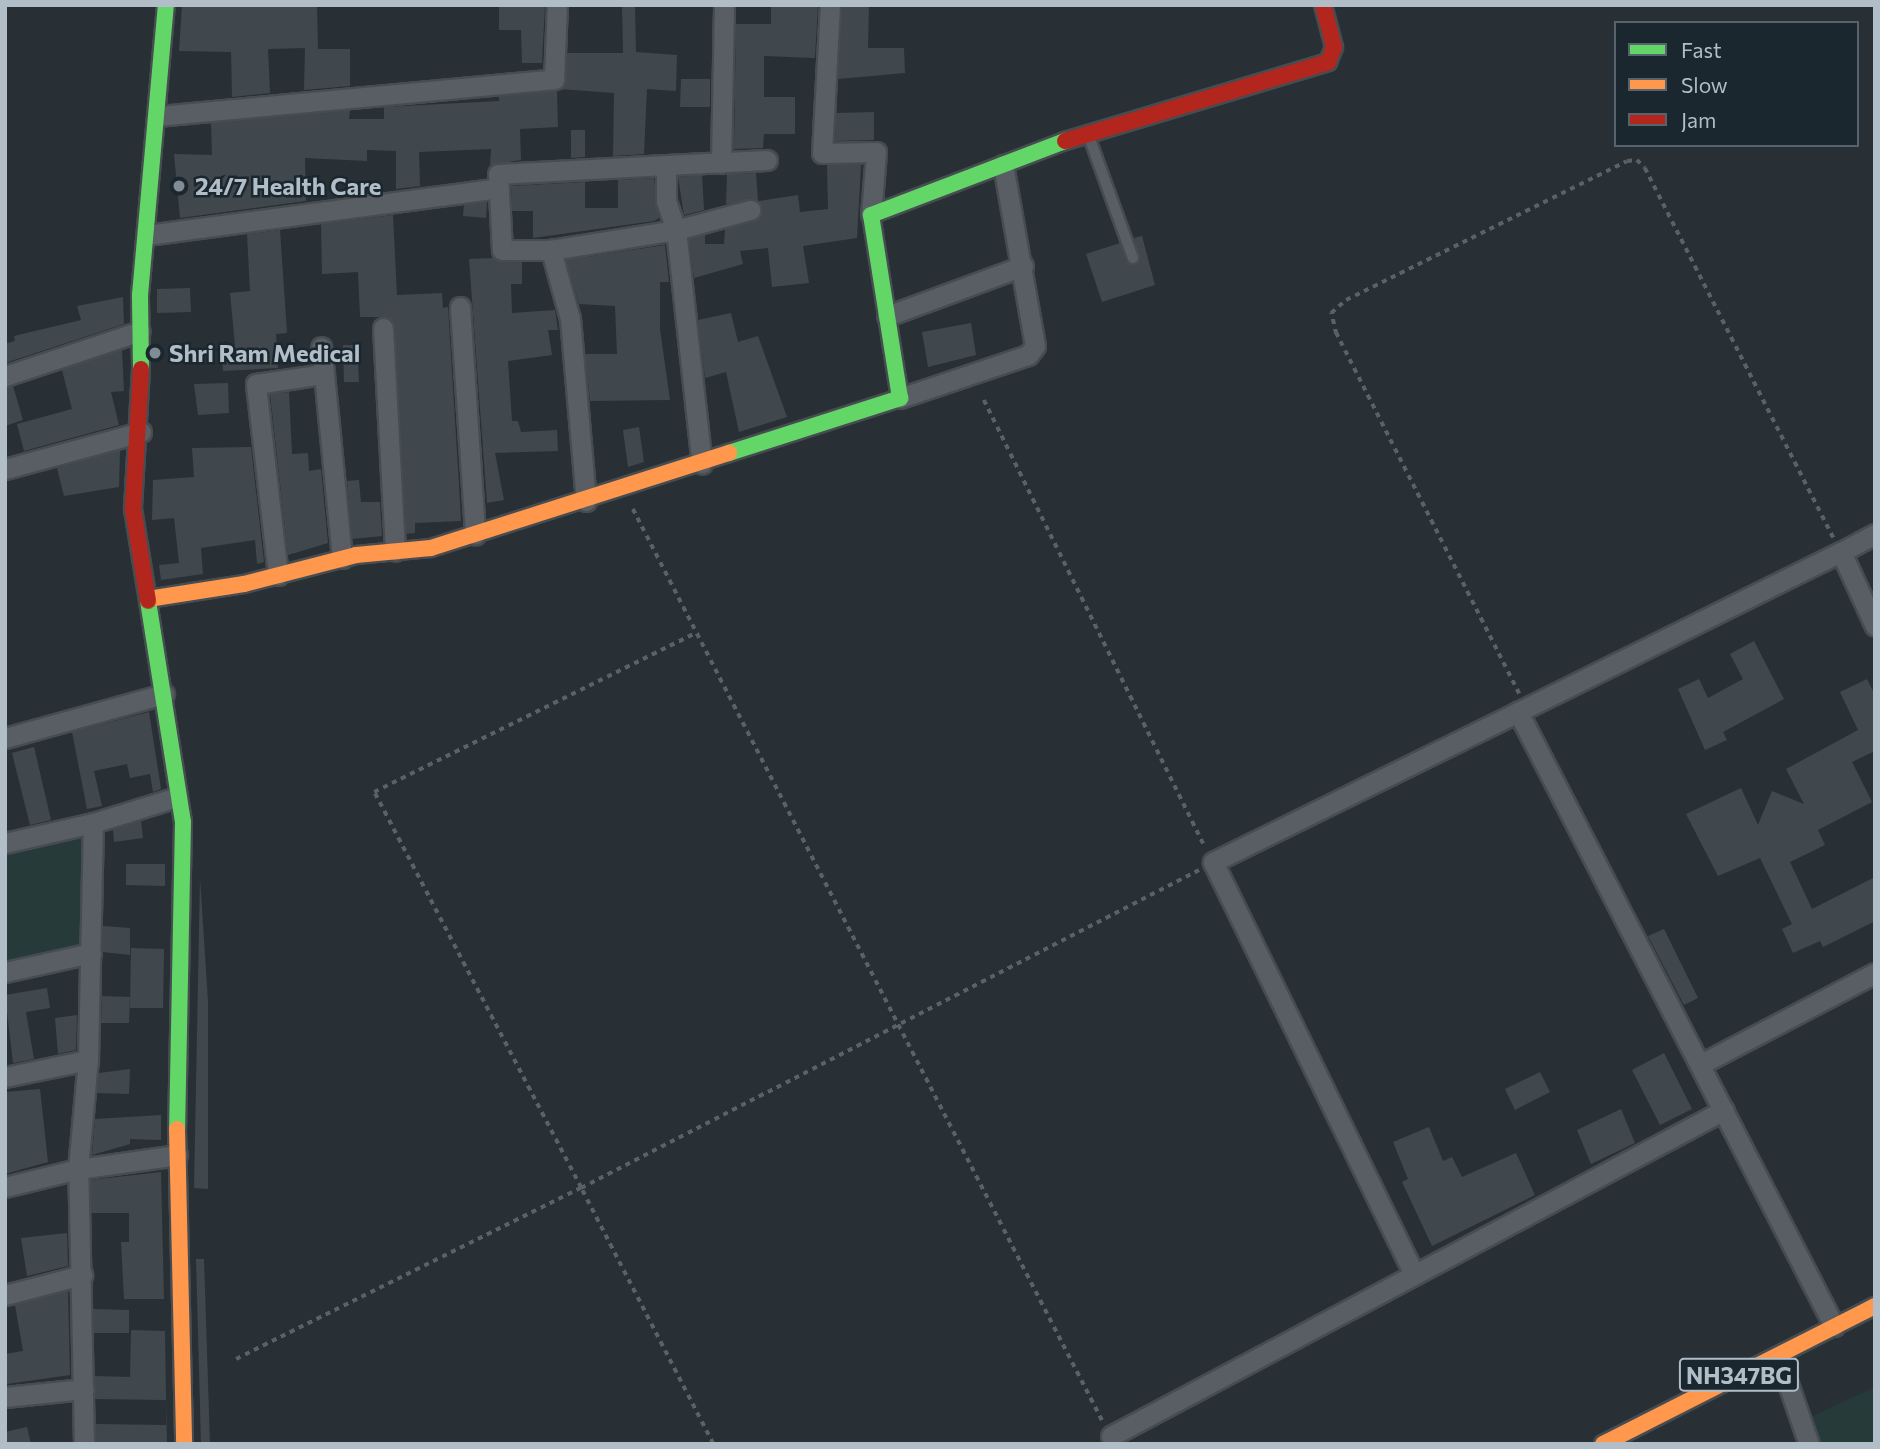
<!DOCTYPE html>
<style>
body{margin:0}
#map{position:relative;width:1880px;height:1449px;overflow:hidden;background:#283035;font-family:Commissioner,sans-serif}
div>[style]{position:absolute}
.green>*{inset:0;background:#253a39}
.building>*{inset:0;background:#41484d}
.path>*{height:3.5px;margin-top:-1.75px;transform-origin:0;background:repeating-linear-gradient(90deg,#5b6266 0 5px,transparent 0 10px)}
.roads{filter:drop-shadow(2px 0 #464c50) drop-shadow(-2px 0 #464c50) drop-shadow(0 2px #464c50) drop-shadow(0 -2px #464c50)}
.lane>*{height:10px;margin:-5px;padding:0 5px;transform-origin:5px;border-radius:5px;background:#585e63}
.street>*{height:19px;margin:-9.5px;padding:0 9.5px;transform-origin:9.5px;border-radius:9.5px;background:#585e63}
.fast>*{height:16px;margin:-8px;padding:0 8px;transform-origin:8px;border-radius:8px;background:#63d668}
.slow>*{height:16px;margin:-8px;padding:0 8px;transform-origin:8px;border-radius:8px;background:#ff974d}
.jam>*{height:16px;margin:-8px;padding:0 8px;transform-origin:8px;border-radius:8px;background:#b3261e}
.dots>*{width:19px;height:19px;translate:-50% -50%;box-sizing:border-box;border:4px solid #1b272f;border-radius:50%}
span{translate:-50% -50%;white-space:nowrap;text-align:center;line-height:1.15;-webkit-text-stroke:5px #1b272f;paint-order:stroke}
.shield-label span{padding:2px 5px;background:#1b272f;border:2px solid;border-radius:5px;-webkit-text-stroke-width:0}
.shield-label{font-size:23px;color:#b1bdc7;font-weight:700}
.poi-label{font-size:24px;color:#b1bdc7;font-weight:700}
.left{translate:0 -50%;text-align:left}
.frame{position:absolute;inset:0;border:7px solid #b1bdc7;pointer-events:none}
.legend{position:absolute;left:1614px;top:21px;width:245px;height:126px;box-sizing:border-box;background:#1b272f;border:2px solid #57636c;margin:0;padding:9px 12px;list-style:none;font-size:21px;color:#b1bdc7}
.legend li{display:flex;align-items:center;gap:14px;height:35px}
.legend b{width:35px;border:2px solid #57636c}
</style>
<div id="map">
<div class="green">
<div style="clip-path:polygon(93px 823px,91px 953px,5px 972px,5px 843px)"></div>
<div style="clip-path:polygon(1875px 1387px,1875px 1444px,1809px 1444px,1802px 1421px)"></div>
</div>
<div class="building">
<div style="clip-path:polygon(182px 5px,317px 5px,318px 49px,350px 49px,350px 86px,304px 90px,305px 48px,268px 49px,270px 93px,232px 97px,231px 52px,179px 51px)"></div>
<div style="clip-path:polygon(499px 5px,545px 5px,542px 63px,522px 63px,521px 30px,499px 30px)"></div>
<div style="clip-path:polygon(622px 5px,635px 5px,636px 52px,677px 55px,676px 91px,647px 89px,644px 154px,613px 156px,614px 93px,560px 89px,567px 53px,623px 53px)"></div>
<div style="clip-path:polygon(771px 5px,818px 5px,815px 58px,764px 56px,764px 97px,795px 97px,795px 134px,764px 134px,763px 148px,734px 149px,736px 24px,771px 24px)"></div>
<div style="clip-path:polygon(842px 5px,869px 5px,868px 48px,904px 48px,905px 73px,838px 79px)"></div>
<div style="clip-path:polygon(681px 79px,710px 79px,710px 107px,680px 107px)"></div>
<div style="clip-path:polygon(557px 91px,558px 127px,520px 129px,521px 160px,490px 165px,491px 149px,419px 152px,420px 186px,396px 189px,396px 151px,367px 150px,367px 161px,305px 158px,306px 201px,180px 218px,174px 154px,212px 155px,211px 123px,350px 110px,349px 119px,384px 119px,384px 107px,499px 101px,499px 96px)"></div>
<div style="clip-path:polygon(874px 112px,874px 140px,835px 141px,836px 113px)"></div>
<div style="clip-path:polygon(571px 130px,585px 130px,585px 157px,571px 158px)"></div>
<div style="clip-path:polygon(827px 165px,861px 165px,857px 238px,803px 246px,809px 283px,772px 287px,768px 248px,740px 251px,743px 264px,694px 278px,689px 239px,705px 235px,705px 244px,724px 244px,725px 229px,759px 218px,759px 201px,798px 195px,800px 212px,828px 209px)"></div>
<div style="clip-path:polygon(756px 173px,758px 201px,726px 204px,727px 174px)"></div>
<div style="clip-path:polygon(702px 175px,704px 210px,684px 215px,678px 177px)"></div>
<div style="clip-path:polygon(654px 178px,659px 218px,654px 221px,533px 238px,533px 211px,512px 211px,511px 186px,585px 182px,585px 208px,618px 208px,618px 180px)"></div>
<div style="clip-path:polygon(487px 202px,486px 218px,463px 216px,464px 205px)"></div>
<div style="clip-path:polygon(393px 215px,397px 295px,442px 293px,443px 308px,448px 307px,459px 485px,461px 521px,415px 523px,415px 533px,406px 534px,395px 327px,388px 317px,360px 317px,358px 272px,322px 274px,321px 224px)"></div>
<div style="clip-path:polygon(280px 230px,287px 333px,276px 334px,278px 368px,223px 371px,221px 346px,235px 345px,230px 293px,250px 291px,247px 234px)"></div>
<div style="clip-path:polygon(1142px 236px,1155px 285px,1102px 302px,1086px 254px,1120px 243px,1126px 261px,1135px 265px,1140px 259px,1134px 238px)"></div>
<div style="clip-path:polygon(665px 245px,669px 282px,660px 282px,660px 329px,670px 400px,590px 401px,585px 354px,617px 354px,615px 306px,579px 304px,566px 260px)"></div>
<div style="clip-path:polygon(493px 258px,522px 262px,522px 284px,511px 284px,512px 313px,555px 310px,558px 330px,548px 330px,552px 355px,508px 361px,512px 421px,518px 421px,521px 432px,557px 430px,558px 451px,495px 453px,504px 500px,487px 503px,469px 259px)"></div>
<div style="clip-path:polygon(190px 288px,191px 312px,157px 313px,157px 289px)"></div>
<div style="clip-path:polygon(123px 297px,124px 324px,5px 363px,5px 344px,15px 341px,14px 336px,81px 320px,77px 306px)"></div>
<div style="clip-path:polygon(731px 313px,738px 342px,758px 336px,787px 417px,739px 432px,726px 372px,705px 378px,698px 320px)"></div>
<div style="clip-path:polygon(971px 323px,976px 355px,928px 367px,922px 332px)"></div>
<div style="clip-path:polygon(343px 345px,357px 345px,359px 382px,344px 382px)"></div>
<div style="clip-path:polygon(122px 350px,124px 391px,111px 392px,119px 425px,24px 451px,17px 424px,72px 409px,62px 370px)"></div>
<div style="clip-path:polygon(228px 383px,229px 413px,198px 415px,194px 384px)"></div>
<div style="clip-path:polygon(13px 386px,23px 420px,5px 426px,5px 388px)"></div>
<div style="clip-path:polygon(289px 392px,292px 454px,308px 453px,309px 471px,321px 469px,328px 543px,288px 555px,270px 394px)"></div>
<div style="clip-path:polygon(639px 427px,644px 462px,628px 467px,623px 430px)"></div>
<div style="clip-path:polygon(251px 447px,264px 562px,257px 564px,255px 540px,201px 548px,203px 574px,161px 580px,159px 565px,179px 563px,174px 518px,152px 520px,153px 480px,194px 477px,192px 448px)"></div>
<div style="clip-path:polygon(120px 450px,119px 487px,64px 496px,57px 468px)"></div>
<div style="clip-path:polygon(359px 480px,361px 502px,380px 502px,382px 536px,352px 539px,347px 481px)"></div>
<div style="clip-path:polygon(1754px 641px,1784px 699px,1723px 732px,1727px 740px,1705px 750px,1678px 689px,1699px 679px,1708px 698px,1743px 679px,1730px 654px)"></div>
<div style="clip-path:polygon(1867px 679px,1875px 695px,1875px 751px,1852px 762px,1872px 802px,1818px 830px,1825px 845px,1790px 862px,1812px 909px,1875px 877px,1875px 921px,1823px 947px,1820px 941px,1793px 953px,1782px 929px,1792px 924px,1760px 858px,1718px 876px,1686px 814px,1741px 788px,1758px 825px,1772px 791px,1804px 804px,1786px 769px,1858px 730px,1840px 692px)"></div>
<div style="clip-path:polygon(149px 712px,161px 789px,153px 792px,150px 774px,130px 778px,127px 764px,94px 771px,102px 806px,87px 809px,72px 732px)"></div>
<div style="clip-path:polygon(34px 747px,51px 820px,30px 825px,12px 753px)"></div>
<div style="clip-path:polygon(141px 821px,143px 838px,114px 842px,113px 830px)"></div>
<div style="clip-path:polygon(126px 864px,165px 864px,165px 886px,126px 885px)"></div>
<div style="clip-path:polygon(200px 878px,208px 1002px,208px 1189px,194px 1188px)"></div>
<div style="clip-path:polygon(103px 926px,130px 928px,130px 955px,103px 952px)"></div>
<div style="clip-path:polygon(1664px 929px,1698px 998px,1684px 1005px,1648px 936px)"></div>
<div style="clip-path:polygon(131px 948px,164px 949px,163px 1008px,130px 1008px)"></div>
<div style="clip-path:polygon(47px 988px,50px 1008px,26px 1012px,34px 1059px,13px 1063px,5px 995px)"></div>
<div style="clip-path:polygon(102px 996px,130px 997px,129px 1023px,101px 1023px)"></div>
<div style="clip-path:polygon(77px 1015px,76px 1050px,58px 1054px,55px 1018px)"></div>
<div style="clip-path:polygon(1664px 1053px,1692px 1109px,1660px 1125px,1632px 1070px)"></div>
<div style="clip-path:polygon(130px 1069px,129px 1094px,97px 1093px,99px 1073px)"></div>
<div style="clip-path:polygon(1540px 1072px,1550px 1092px,1515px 1110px,1505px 1089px)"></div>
<div style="clip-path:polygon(40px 1089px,48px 1162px,5px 1174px,5px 1092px)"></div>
<div style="clip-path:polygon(1621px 1109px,1635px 1143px,1591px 1164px,1577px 1130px)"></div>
<div style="clip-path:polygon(161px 1115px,161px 1140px,130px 1139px,130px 1144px,92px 1155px,95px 1119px)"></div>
<div style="clip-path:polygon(1429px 1127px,1443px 1161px,1452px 1157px,1462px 1177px,1516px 1153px,1535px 1195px,1432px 1246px,1402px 1182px,1408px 1179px,1393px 1142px)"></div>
<div style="clip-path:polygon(161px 1172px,164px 1299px,124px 1299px,121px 1242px,129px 1242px,129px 1213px,91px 1213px,90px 1180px)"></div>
<div style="clip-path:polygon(67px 1233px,68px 1266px,27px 1276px,21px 1238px)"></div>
<div style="clip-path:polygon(196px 1259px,204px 1259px,210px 1444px,201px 1444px)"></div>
<div style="clip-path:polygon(68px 1291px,70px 1375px,7px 1384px,5px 1354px,23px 1351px,15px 1305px)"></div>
<div style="clip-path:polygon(93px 1309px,129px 1310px,129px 1333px,94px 1333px)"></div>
<div style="clip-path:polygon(131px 1330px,165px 1331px,166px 1400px,95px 1399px,95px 1376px,130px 1377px)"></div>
<div style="clip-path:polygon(166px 1400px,167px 1444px,96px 1444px,96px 1424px,166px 1425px)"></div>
<div style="clip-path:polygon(27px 1427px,31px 1444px,5px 1444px,5px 1432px)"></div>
</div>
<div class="path">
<div style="left:984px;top:400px;width:499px;rotate:63.7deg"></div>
<div style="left:633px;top:509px;width:1027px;rotate:62.76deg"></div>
<div style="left:1519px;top:694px;width:404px;rotate:-116.9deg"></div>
<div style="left:1336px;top:334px;width:22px;rotate:-103deg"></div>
<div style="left:1331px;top:313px;width:20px;rotate:-41deg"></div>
<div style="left:1346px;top:300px;width:313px;rotate:-26.3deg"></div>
<div style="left:1627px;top:161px;width:10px;rotate:-6deg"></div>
<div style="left:1637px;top:160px;width:11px;rotate:45deg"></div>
<div style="left:1645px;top:168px;width:416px;rotate:63deg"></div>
<div style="left:236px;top:1359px;width:385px;rotate:-26.4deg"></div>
<div style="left:581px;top:1188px;width:447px;rotate:-117.6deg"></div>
<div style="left:374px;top:792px;width:359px;rotate:-26.3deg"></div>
<div style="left:713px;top:1444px;width:288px;rotate:-117.3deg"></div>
<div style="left:581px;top:1188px;width:695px;rotate:-27.23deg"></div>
</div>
<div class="roads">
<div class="lane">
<div style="left:1088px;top:134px;width:132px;rotate:70.1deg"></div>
</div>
<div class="street">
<div style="left:830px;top:5px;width:148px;rotate:93.1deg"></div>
<div style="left:822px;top:153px;width:54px;rotate:-1.1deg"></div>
<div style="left:876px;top:152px;width:63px;rotate:94.5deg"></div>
<div style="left:158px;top:116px;width:398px;rotate:-5.3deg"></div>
<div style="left:554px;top:79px;width:74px;rotate:-87.7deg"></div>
<div style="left:721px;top:163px;width:158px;rotate:-88.9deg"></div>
<div style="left:666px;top:165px;width:101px;rotate:-2.8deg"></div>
<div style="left:147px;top:235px;width:355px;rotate:-7.6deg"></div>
<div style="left:551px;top:250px;width:127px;rotate:-9.1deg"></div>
<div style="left:676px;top:230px;width:235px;rotate:83.7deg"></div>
<div style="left:460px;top:307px;width:228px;rotate:86.2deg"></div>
<div style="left:887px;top:316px;width:145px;rotate:-20.2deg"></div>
<div style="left:383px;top:328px;width:223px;rotate:86.9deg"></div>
<div style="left:324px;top:374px;width:185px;rotate:84.4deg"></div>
<div style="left:5px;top:376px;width:142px;rotate:-18.4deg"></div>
<div style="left:900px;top:398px;width:135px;rotate:-18.6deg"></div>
<div style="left:1028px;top:355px;width:11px;rotate:-52deg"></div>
<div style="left:1035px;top:346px;width:184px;rotate:-100deg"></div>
<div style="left:5px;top:469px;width:141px;rotate:-15.2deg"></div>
<div style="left:586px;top:501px;width:183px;rotate:-95deg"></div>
<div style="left:570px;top:319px;width:72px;rotate:-105.4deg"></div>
<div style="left:551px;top:250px;width:49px;rotate:180deg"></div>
<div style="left:502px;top:250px;width:76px;rotate:-93deg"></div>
<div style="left:498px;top:174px;width:168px;rotate:-3.1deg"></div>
<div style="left:666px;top:165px;width:36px;rotate:90deg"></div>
<div style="left:666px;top:201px;width:31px;rotate:71deg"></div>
<div style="left:676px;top:230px;width:77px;rotate:-15.1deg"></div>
<div style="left:1875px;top:534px;width:38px;rotate:152deg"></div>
<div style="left:1841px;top:552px;width:81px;rotate:65.3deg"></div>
<div style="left:278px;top:575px;width:192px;rotate:-96.6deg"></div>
<div style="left:256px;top:384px;width:69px;rotate:-8.4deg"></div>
<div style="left:324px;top:374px;width:27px;rotate:-96deg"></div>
<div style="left:5px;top:738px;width:165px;rotate:-15.5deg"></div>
<div style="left:5px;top:843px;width:90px;rotate:-12.8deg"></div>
<div style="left:5px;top:972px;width:88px;rotate:-12.5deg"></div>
<div style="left:1701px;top:1064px;width:196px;rotate:-27.6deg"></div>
<div style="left:5px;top:1077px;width:85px;rotate:-11.6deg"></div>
<div style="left:5px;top:1187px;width:75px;rotate:-13.9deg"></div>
<div style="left:78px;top:1169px;width:100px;rotate:-8deg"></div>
<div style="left:1414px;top:1274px;width:458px;rotate:-116deg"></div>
<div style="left:1213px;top:862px;width:340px;rotate:-26.2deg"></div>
<div style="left:5px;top:1295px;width:80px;rotate:-14.6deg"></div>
<div style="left:1834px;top:1326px;width:691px;rotate:-117.23deg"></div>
<div style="left:1518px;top:712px;width:360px;rotate:-26.4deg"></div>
<div style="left:1784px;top:1372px;width:76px;rotate:70.9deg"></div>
<div style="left:5px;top:1397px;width:79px;rotate:-5.8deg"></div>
<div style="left:1111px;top:1436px;width:694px;rotate:-28deg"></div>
<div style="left:84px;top:1444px;width:275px;rotate:-91.2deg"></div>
<div style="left:78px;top:1169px;width:109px;rotate:-84.8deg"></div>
<div style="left:88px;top:1060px;width:237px;rotate:-88.8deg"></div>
<div style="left:93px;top:823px;width:88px;rotate:-17.2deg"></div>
</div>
<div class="fast">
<div style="left:141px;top:369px;width:74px;rotate:-90.8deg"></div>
<div style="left:140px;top:295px;width:291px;rotate:-84.9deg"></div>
<div style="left:729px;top:453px;width:180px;rotate:-17.8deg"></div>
<div style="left:900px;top:398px;width:185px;rotate:-99deg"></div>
<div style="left:871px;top:215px;width:208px;rotate:-20.9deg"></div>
<div style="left:148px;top:601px;width:224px;rotate:81deg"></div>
<div style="left:183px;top:822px;width:307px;rotate:91.1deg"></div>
</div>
<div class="slow">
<div style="left:148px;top:599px;width:97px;rotate:-8.9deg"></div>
<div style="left:244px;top:584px;width:116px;rotate:-14.5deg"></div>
<div style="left:356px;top:555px;width:75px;rotate:-5.3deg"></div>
<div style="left:431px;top:548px;width:313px;rotate:-17.7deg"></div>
<div style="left:177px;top:1129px;width:315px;rotate:88.7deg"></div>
<div style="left:1603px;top:1444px;width:305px;rotate:-26.9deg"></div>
</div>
<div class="jam">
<div style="left:1065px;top:141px;width:275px;rotate:-16.7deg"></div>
<div style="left:1328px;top:62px;width:16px;rotate:-68deg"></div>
<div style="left:1334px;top:47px;width:43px;rotate:-104.7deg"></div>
<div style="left:141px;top:369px;width:140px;rotate:93.3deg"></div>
<div style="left:133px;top:509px;width:93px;rotate:80.7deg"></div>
</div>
</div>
<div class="dots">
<div style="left:179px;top:186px;background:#818c94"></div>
<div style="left:155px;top:353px;background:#818c94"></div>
</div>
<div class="shield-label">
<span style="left:1739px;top:1375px">NH347BG</span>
</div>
<div class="poi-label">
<span class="left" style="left:195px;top:186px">24/7 Health Care</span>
<span class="left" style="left:169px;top:353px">Shri Ram Medical</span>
</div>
<div class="frame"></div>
<ul class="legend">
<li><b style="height:9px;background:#63d668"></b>Fast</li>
<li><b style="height:9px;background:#ff974d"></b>Slow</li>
<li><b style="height:9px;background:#b3261e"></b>Jam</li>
</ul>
</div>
